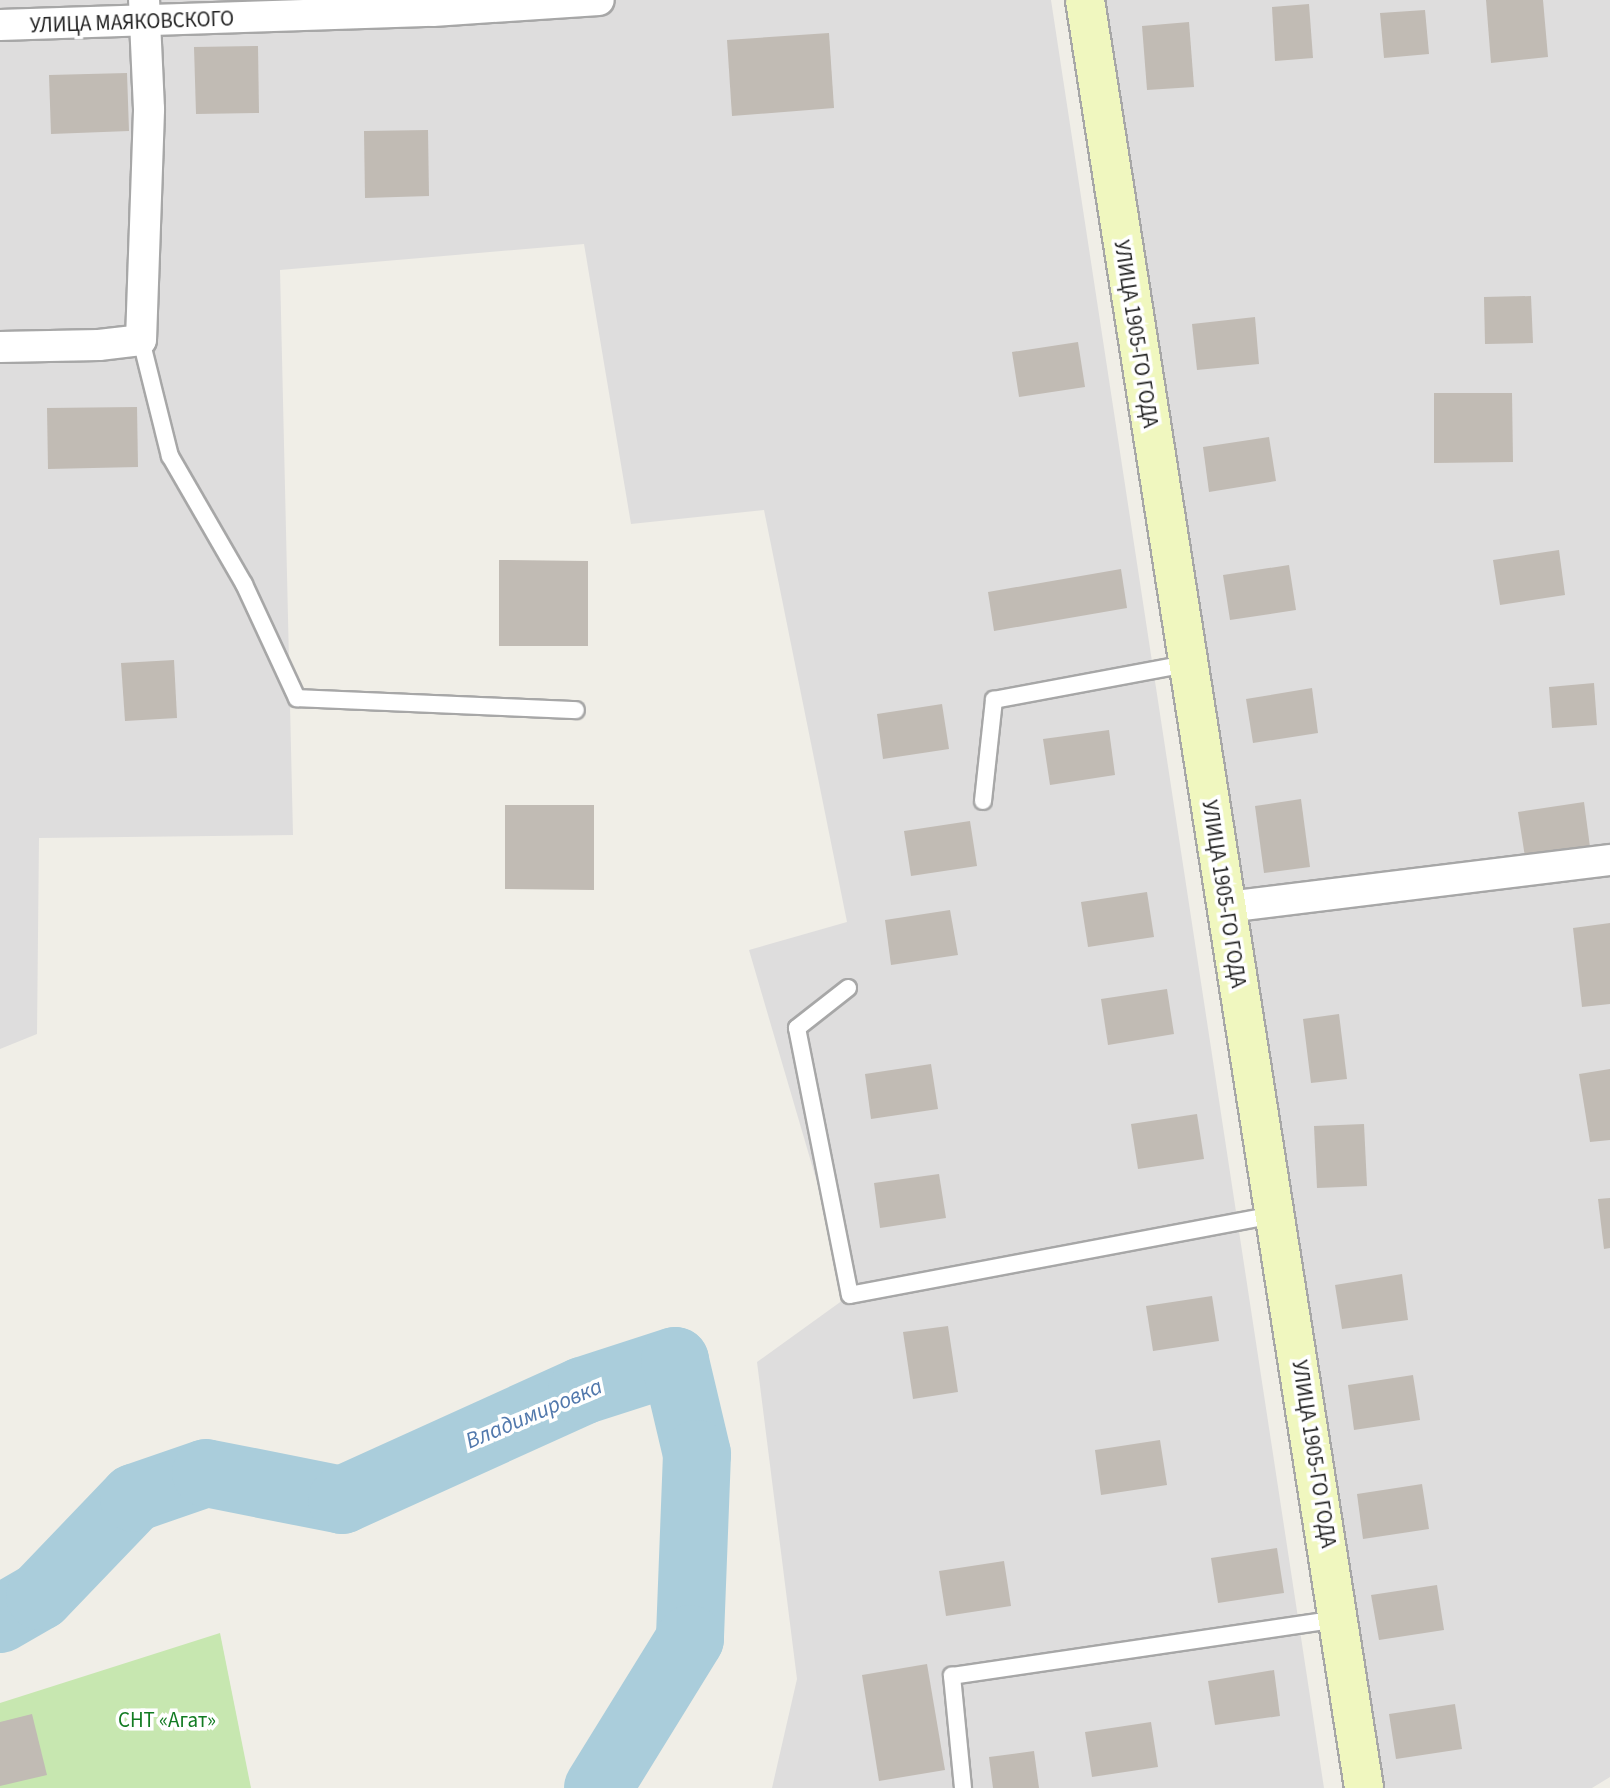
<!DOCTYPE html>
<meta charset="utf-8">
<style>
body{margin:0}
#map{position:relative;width:1610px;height:1788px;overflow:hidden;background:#f0eee7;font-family:"Source Sans 3",sans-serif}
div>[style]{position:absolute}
.residential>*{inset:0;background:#dedddd}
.grass>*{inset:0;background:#c7e7b0}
.river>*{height:68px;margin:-34px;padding:0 34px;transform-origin:34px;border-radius:34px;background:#aacddb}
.building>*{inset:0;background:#c1bbb4}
.roads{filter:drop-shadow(2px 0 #a7a7a7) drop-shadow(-2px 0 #a7a7a7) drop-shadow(0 2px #a7a7a7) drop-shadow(0 -2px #a7a7a7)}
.lane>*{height:16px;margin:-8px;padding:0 8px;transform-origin:8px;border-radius:8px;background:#fff}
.street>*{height:30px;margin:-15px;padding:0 15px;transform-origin:15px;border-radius:15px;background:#fff}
.secondary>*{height:38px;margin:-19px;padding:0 19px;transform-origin:19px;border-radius:19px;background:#f0f7bf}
span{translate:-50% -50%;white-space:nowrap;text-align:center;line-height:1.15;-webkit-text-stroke:7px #fff;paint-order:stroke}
.street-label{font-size:21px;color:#202020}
.park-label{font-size:21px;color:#127b22}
.water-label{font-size:23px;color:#5178ac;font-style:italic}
</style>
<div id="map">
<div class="residential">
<div style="clip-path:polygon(0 0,1051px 0,1324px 1788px,772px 1788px,797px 1679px,757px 1362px,850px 1295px,749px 950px,847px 922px,764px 510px,631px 524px,584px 244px,280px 270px,293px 835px,39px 838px,37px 1034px,0 1049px)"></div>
<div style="clip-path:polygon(1106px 0,1610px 0,1610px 1777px,1592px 1788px,1384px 1788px)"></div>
</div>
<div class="grass">
<div style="clip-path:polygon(220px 1633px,251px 1788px,0 1788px,0 1703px)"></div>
</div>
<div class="river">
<div style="left:0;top:1619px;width:46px;rotate:-29.9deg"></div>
<div style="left:40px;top:1596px;width:136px;rotate:-46.2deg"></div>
<div style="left:134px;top:1498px;width:76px;rotate:-19.1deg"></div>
<div style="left:206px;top:1473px;width:139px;rotate:11.2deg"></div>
<div style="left:342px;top:1500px;width:264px;rotate:-24.4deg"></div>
<div style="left:582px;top:1391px;width:98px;rotate:-17.9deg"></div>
<div style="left:675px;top:1361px;width:96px;rotate:76.7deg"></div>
<div style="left:697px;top:1454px;width:185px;rotate:92.2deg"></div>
<div style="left:690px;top:1639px;width:175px;rotate:121.7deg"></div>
</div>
<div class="building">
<div style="clip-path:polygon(1486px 0,1543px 0,1548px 57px,1491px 63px)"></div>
<div style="clip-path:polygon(1309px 4px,1313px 58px,1275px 61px,1272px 7px)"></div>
<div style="clip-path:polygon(1425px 10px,1429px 54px,1384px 58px,1380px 13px)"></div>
<div style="clip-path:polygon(1189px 22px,1194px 87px,1147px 90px,1142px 26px)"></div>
<div style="clip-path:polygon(829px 33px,834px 108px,732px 116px,727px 40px)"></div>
<div style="clip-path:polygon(258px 46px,259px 113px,196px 114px,194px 47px)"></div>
<div style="clip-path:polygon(127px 73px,129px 131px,51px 134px,49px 75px)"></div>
<div style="clip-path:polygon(428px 130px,429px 196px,365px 198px,364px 131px)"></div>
<div style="clip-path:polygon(1531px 296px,1533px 343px,1485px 344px,1484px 297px)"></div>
<div style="clip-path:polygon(1255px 317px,1259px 364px,1197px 370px,1192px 324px)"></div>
<div style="clip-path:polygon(1078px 342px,1085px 387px,1019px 397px,1012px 352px)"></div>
<div style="clip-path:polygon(1434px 393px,1512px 393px,1513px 462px,1434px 463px)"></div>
<div style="clip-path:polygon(137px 407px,138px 467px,48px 469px,47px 408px)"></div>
<div style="clip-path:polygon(1269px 437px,1276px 481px,1209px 492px,1203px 447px)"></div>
<div style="clip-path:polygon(1559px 550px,1565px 595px,1500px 605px,1493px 560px)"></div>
<div style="clip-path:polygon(499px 560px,588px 561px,588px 646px,499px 646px)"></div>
<div style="clip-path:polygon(1289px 565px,1296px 610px,1230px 620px,1223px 575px)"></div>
<div style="clip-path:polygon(1121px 569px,1127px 608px,994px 631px,988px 592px)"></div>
<div style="clip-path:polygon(174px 660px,177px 718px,125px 721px,121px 663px)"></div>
<div style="clip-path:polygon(1594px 683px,1597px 725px,1552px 728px,1549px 687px)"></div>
<div style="clip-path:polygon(1312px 688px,1318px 733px,1253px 743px,1246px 699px)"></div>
<div style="clip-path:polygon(942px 704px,949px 749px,883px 759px,877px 714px)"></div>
<div style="clip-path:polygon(1109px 730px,1115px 775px,1050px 785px,1043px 739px)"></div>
<div style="clip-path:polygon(1301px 799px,1310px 867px,1264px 873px,1255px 806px)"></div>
<div style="clip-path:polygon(1584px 802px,1590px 847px,1525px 857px,1518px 812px)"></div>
<div style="clip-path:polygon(505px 805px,594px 805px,594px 890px,505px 889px)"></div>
<div style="clip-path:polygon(970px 821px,977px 866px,911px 876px,904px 831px)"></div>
<div style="clip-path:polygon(1147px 892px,1154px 937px,1088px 947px,1081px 902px)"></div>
<div style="clip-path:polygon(950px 910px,958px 955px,891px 965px,885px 920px)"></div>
<div style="clip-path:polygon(1610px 923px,1610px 1004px,1582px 1007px,1573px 928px)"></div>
<div style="clip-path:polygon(1167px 989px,1174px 1034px,1108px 1045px,1101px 999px)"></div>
<div style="clip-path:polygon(1339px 1014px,1347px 1079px,1311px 1083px,1303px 1019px)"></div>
<div style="clip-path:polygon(931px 1064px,938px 1109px,871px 1119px,865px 1074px)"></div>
<div style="clip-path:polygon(1610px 1069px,1610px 1140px,1590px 1142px,1579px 1074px)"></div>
<div style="clip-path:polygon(1197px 1114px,1204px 1159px,1138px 1169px,1131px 1124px)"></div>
<div style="clip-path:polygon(1364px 1124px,1367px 1186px,1317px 1188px,1314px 1126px)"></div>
<div style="clip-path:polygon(939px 1174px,946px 1218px,880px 1228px,874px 1183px)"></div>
<div style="clip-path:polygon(1610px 1198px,1610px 1248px,1604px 1249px,1598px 1199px)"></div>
<div style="clip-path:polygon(1402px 1274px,1408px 1320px,1342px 1329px,1335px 1285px)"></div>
<div style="clip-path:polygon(1212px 1296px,1219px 1341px,1153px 1351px,1146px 1306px)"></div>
<div style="clip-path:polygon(948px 1326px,958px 1392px,913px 1399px,903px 1332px)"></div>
<div style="clip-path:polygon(1413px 1375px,1420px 1420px,1354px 1430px,1348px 1385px)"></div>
<div style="clip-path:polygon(1160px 1440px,1167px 1485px,1101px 1495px,1095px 1450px)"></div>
<div style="clip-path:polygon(1422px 1484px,1429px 1529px,1363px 1539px,1357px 1494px)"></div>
<div style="clip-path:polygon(1277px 1548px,1284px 1593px,1218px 1603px,1211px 1558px)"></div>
<div style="clip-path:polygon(1004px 1561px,1011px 1606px,946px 1616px,939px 1571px)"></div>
<div style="clip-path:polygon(1437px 1585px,1444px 1630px,1379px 1640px,1371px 1595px)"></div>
<div style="clip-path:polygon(927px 1664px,945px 1770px,879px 1781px,862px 1675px)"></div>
<div style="clip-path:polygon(1274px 1670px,1280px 1716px,1215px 1725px,1208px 1681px)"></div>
<div style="clip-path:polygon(1455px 1704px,1462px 1749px,1396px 1759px,1389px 1714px)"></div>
<div style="clip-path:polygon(32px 1714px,47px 1775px,0 1786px,0 1722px)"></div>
<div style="clip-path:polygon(1151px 1722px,1158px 1767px,1092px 1777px,1085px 1732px)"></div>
<div style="clip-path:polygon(1034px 1751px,1039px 1788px,993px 1788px,989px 1757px)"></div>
</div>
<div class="roads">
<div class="lane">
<div style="left:141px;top:340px;width:120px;rotate:76deg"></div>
<div style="left:170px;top:456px;width:148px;rotate:60deg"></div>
<div style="left:244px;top:584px;width:126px;rotate:65.1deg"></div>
<div style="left:297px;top:698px;width:279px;rotate:2.5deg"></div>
<div style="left:983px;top:801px;width:102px;rotate:-83.8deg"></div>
<div style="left:994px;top:700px;width:195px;rotate:-10.6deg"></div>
<div style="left:848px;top:988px;width:65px;rotate:141.9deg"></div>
<div style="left:797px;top:1028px;width:272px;rotate:78.8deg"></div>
<div style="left:850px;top:1295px;width:432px;rotate:-10.7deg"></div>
<div style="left:963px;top:1788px;width:113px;rotate:-95.6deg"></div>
<div style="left:952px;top:1676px;width:391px;rotate:-8.4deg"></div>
</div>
<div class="street">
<div style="left:0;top:25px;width:433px;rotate:-1.9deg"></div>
<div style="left:433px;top:11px;width:166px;rotate:-3.8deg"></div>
<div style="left:0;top:347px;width:99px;rotate:-1.2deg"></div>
<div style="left:99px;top:345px;width:42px;rotate:-6.8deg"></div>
<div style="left:141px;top:340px;width:231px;rotate:-88deg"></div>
<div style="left:149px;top:109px;width:109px;rotate:-92.6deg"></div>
<div style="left:1227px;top:907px;width:386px;rotate:-7deg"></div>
</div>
<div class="secondary">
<div style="left:1085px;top:0;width:1810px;rotate:81.13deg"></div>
</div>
</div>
<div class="street-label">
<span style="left:132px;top:22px;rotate:-2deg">УЛИЦА МАЯКОВСКОГО</span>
<span style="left:1136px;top:334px;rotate:81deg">УЛИЦА 1905-ГО ГОДА</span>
<span style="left:1224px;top:894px;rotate:81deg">УЛИЦА 1905-ГО ГОДА</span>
<span style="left:1314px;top:1454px;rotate:81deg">УЛИЦА 1905-ГО ГОДА</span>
</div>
<div class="park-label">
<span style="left:167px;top:1720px">СНТ «Агат»</span>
</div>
<div class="water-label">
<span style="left:534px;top:1414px;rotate:-23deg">Владимировка</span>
</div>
</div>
